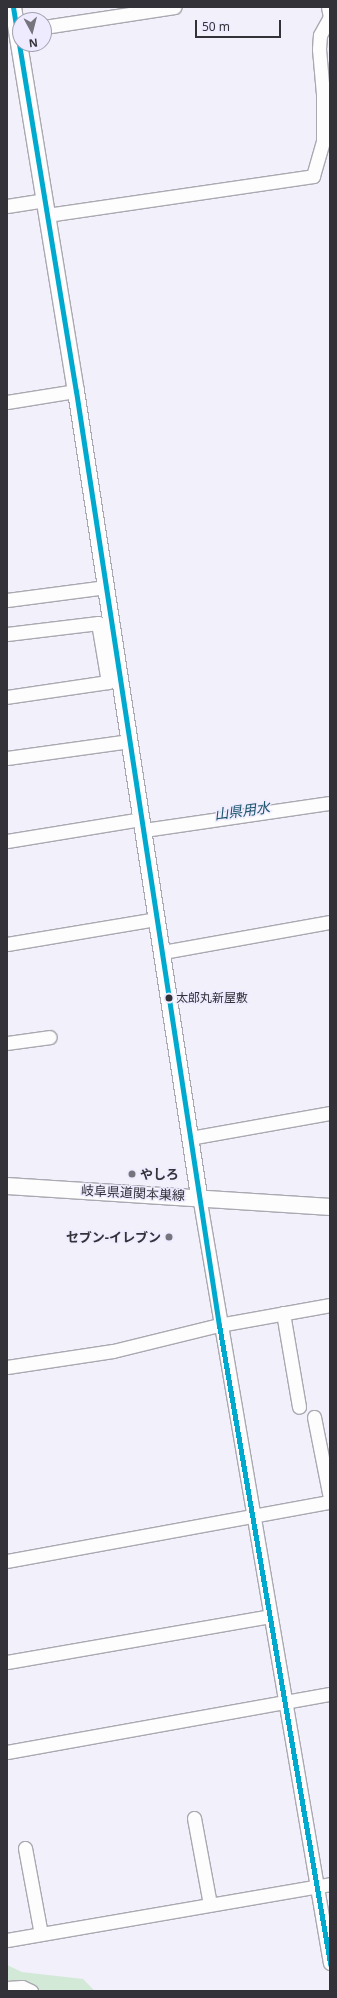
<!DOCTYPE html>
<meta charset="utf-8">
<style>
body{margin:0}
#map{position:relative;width:337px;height:1998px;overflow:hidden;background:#f2f0fa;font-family:"Noto Sans","Noto Sans JP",sans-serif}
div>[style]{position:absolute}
.green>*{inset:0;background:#d3e9d8}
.roads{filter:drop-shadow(1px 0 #aaa8b0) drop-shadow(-1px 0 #aaa8b0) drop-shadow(0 1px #aaa8b0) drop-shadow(0 -1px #aaa8b0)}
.minor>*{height:13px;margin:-6.5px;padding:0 6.5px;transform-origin:6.5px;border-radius:6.5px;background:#fdfdfe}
.major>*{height:16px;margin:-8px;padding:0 8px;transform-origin:8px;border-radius:8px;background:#fdfdfe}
.bus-1>*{height:5px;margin:-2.5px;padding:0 2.5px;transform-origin:2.5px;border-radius:2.5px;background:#00a9ce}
.dots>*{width:11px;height:11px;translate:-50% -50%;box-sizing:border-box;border:2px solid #eeebff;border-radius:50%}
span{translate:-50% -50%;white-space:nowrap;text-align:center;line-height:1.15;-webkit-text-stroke:3px #eeebff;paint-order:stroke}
.bus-label{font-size:12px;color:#333239}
.left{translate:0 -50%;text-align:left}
.poi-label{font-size:13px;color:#333239;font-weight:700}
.right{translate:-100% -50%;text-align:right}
.street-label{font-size:13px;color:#333239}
.water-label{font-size:14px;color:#19536b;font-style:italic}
.frame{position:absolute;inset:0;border:8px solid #333239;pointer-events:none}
.north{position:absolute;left:12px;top:12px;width:40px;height:40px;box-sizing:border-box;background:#eeebff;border:1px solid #a3a1b0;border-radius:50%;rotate:173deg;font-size:11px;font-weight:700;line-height:16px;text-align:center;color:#333239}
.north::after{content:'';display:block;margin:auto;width:14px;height:18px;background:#76747d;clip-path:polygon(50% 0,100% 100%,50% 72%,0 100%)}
.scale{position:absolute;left:195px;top:20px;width:86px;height:18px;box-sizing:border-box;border:2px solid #333239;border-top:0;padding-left:5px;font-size:12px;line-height:14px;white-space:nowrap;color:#333239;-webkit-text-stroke:3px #eeebff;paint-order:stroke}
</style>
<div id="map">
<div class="green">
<div style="clip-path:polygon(7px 1965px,22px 1972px,83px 1979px,95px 1991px,7px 1991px)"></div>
</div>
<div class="roads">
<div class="minor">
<div style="left:44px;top:27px;width:132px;rotate:-8.7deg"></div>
<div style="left:7px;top:206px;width:37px;rotate:-9deg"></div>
<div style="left:47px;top:215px;width:269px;rotate:-8.3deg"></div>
<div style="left:313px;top:176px;width:35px;rotate:-74deg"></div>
<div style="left:323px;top:142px;width:48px;rotate:-90deg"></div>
<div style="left:323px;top:94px;width:45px;rotate:-95.1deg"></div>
<div style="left:319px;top:49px;width:14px;rotate:-86deg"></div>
<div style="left:320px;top:35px;width:21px;rotate:-61deg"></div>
<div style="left:330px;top:17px;width:10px;rotate:-101deg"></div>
<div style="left:7px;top:402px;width:70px;rotate:-9.1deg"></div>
<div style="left:7px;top:600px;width:100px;rotate:-7.5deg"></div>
<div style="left:7px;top:634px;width:92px;rotate:-6.9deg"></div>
<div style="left:98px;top:623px;width:60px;rotate:80.4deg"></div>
<div style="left:108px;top:682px;width:102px;rotate:171.6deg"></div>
<div style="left:7px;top:758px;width:124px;rotate:-7.9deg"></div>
<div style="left:144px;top:830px;width:188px;rotate:-8.3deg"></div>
<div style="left:7px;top:841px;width:137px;rotate:-9.3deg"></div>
<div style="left:7px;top:944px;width:152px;rotate:-9.5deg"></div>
<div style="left:163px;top:952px;width:170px;rotate:-10.2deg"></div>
<div style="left:7px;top:1043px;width:43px;rotate:-7.9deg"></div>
<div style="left:190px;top:1138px;width:142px;rotate:-10.1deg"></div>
<div style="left:199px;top:1196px;width:778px;rotate:80.31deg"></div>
<div style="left:283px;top:1313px;width:95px;rotate:80.3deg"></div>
<div style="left:7px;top:1367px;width:107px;rotate:-8.6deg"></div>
<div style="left:113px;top:1351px;width:109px;rotate:-13.8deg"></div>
<div style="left:219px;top:1325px;width:113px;rotate:-10.2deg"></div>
<div style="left:314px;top:1417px;width:83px;rotate:78.8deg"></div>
<div style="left:7px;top:1561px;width:328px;rotate:-10.4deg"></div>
<div style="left:7px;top:1662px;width:267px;rotate:-9.9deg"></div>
<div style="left:7px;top:1752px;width:328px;rotate:-10.2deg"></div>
<div style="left:194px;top:1818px;width:87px;rotate:79.5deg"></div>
<div style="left:25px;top:1848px;width:87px;rotate:79.5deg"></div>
<div style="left:7px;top:1940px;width:328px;rotate:-9.8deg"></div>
<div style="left:7px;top:1988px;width:15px;rotate:-4deg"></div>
<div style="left:22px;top:1987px;width:10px;rotate:24deg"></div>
</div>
<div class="major">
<div style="left:13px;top:7px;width:389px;rotate:80.7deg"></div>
<div style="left:76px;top:391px;width:814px;rotate:81.31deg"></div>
<div style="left:7px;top:1186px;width:324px;rotate:3.7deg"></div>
</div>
</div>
<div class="bus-1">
<div style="left:13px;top:7px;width:389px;rotate:80.7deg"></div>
<div style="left:76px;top:391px;width:945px;rotate:81.3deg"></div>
<div style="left:219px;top:1325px;width:648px;rotate:80.13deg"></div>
</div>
<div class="dots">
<div style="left:169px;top:998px;background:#333239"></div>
<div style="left:132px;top:1174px;background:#76747d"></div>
<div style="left:169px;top:1237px;background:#76747d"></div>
</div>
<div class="bus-label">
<span class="left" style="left:176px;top:998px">太郎丸新屋敷</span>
</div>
<div class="poi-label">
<span class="left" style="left:140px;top:1174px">やしろ</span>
<span class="right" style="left:161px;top:1237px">セブン-イレブン</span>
</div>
<div class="street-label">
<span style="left:133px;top:1193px;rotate:3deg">岐阜県道関本巣線</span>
</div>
<div class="water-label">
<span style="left:242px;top:811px;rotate:-8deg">山県用水</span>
</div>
<div class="frame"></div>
<div class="north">N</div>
<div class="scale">50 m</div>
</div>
